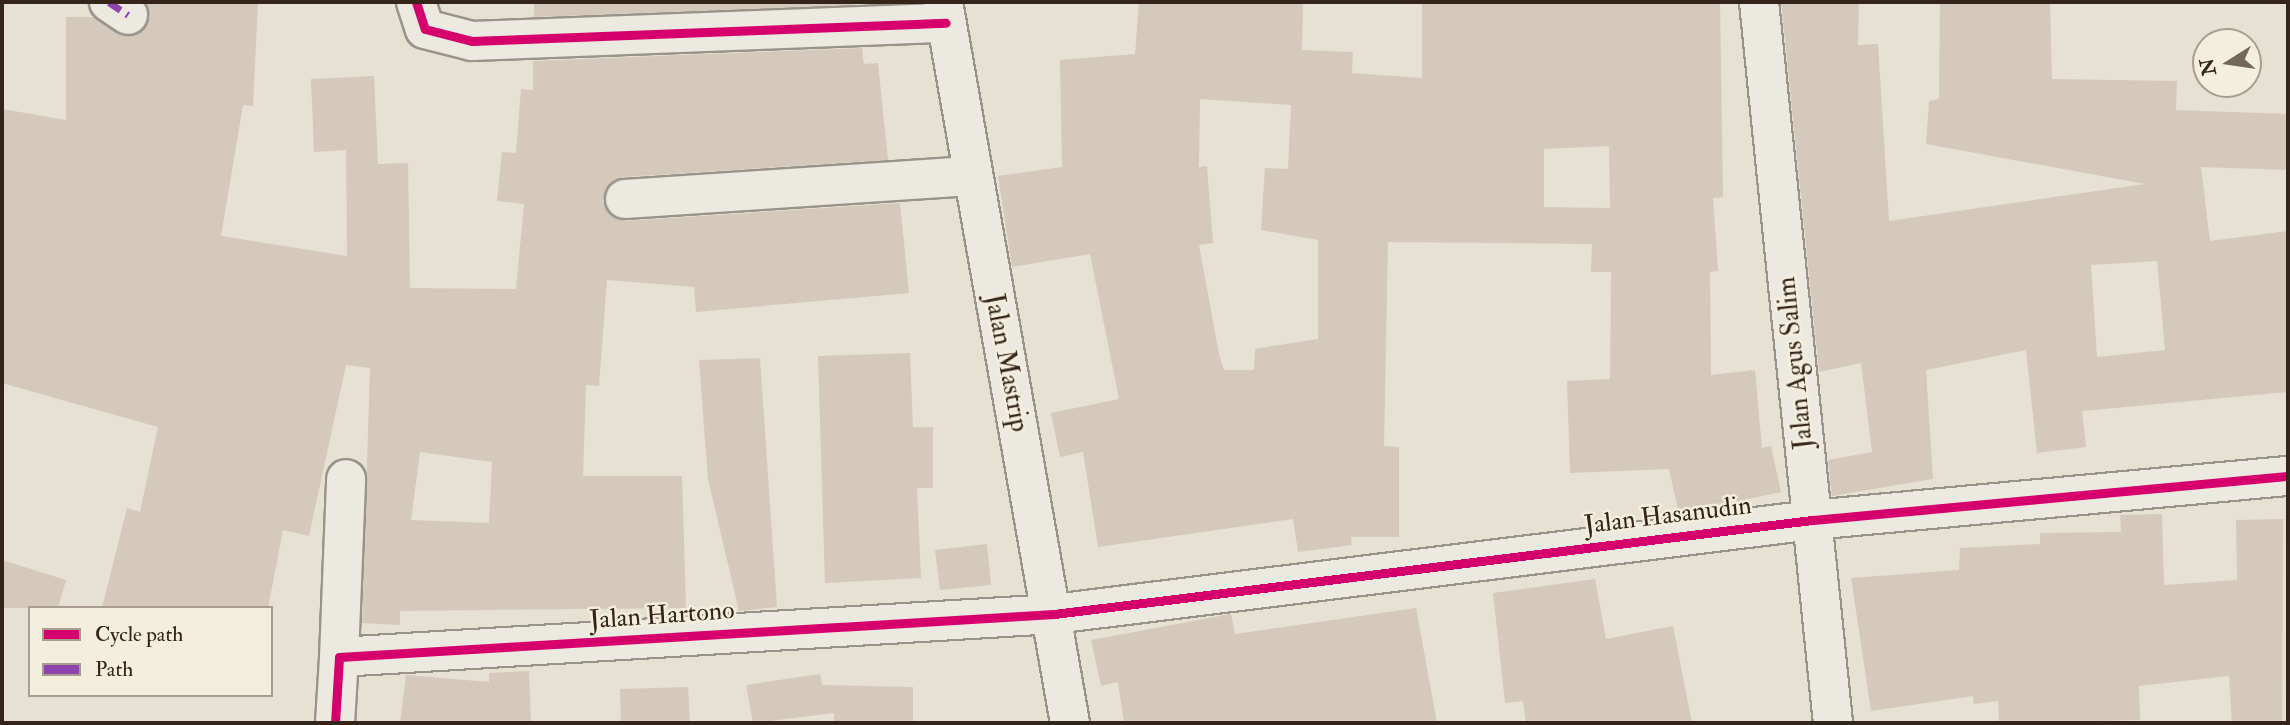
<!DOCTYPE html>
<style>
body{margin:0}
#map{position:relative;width:2290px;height:725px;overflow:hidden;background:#e6e1d2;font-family:"IM FELL Double Pica",serif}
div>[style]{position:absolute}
.building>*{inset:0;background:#d4c9bb}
.roads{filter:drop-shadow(2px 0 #99938a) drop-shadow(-2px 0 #99938a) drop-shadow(0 2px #99938a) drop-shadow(0 -2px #99938a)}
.minor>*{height:38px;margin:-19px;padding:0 19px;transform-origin:19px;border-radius:19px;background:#ece9e1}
.tertiary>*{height:38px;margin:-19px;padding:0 19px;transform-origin:19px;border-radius:19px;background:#ece9e1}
.secondary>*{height:38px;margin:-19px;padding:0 19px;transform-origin:19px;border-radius:19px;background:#ece9e1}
.quiet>*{height:7px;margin-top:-3.5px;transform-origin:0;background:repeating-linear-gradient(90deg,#8e44ad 0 14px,transparent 0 21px)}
.cycleway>*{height:9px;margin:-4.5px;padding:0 4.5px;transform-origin:4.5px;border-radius:4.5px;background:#d6006c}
span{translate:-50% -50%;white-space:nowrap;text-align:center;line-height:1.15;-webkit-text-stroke:5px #f4eedd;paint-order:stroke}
.street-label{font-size:26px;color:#35241a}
.frame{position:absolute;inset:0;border:4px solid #35241a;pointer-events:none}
.legend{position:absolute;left:28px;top:606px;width:245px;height:91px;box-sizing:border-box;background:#f4eedd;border:2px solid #a89d8f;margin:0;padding:9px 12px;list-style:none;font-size:21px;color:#35241a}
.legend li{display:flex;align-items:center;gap:14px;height:35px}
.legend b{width:35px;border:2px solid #a89d8f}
.north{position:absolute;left:2192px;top:28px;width:70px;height:70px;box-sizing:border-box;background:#f4eedd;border:2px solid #a89d8f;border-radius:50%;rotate:258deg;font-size:19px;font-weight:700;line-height:28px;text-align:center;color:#35241a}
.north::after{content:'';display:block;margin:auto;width:24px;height:32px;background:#73665a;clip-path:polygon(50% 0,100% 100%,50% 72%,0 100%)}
</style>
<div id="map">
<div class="building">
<div style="clip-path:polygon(evenodd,145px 2px,258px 2px,253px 106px,243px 105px,221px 236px,347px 256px,346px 150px,314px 152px,311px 79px,374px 76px,378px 164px,408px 163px,410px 288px,516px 289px,524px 204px,497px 201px,502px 152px,516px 153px,521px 89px,533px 90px,533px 61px,862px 48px,864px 64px,878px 63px,888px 160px,624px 177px,606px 189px,603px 201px,615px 218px,626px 221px,900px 203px,909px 293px,696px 312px,694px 287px,607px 280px,599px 386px,586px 385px,583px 476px,682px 476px,686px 608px,400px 611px,400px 625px,362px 623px,370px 368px,346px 365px,309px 536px,283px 530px,268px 608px,102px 608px,127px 508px,140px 512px,158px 427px,2px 383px,2px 109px,66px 120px,66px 17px,94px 17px,116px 33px,137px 35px,150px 17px,145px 2px,420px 452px,492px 462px,489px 523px,411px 520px,420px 452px)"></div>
<div style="clip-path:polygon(534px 2px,855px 2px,855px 5px,534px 17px)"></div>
<div style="clip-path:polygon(evenodd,1139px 2px,1303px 2px,1302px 50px,1353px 52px,1352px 73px,1422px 78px,1422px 2px,1720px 2px,1723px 197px,1713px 198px,1718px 271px,1710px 272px,1711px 375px,1755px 370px,1762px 448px,1771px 446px,1781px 492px,1679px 514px,1669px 469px,1570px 473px,1567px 381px,1610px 379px,1611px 272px,1591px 272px,1592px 244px,1388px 242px,1384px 446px,1399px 447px,1399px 537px,1351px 537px,1352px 545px,1298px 552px,1293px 519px,1098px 547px,1083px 452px,1060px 457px,1051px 413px,1119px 399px,1090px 254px,1012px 267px,998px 176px,1062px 167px,1060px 60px,1135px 54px,1139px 2px,1200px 99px,1291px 105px,1288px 169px,1265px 168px,1261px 230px,1318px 240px,1318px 339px,1255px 349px,1254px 370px,1224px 370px,1219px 354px,1199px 245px,1213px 243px,1207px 166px,1199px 167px,1200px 99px,1139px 2px,1609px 146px,1610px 208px,1544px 207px,1544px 149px,1609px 146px)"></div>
<div style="clip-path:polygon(evenodd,1781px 2px,1859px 2px,1858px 45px,1878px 44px,1889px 221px,2145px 184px,1926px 144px,1929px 101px,1939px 99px,1940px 2px,2050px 2px,2052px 79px,2177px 81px,2176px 110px,2288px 114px,2288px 170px,2201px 167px,2210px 241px,2288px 231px,2288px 392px,2082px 411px,2086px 447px,2037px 453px,2026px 350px,1926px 370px,1933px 479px,1832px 496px,1828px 460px,1872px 452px,1861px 363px,1819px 372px,1781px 2px,2157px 261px,2165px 350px,2097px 357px,2091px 265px,2157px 261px)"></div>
<div style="clip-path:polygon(910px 353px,913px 427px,933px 427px,933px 488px,917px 488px,921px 578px,825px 583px,818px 356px)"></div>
<div style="clip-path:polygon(760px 358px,777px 607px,739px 611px,708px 479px,699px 360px)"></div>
<div style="clip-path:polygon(2162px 514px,2164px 585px,2237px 580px,2236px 520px,2283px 519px,2282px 723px,2232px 723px,2229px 676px,2139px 686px,2140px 720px,1999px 723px,1998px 701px,1974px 704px,1973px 696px,1871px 711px,1851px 578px,1959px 570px,1960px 548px,2040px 544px,2040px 533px,2121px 532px,2120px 515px)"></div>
<div style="clip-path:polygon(987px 544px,991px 585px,940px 590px,935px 550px)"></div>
<div style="clip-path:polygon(2px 560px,66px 580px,58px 608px,2px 608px)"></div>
<div style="clip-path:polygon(1595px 579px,1606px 639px,1673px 626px,1692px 723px,1526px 723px,1523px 701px,1505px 703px,1493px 593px)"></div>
<div style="clip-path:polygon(1416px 608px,1437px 723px,1124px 723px,1118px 682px,1101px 686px,1091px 640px,1231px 614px,1235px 634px)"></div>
<div style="clip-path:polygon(529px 671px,531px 723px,400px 723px,406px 675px,489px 682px,489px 673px)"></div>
<div style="clip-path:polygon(820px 674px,822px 685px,913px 687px,913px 723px,834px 723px,834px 713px,753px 723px,746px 685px)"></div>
<div style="clip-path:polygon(688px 687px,690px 723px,621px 723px,620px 689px)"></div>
</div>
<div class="roads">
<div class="minor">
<div style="left:109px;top:2px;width:23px;rotate:34deg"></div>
<div style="left:416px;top:2px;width:28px;rotate:72deg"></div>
<div style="left:425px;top:29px;width:49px;rotate:14.3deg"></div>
<div style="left:472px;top:41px;width:474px;rotate:-2.2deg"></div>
<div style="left:625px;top:199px;width:346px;rotate:-3.8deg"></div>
<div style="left:339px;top:657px;width:178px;rotate:-87.7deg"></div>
<div style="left:335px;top:723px;width:66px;rotate:-86.5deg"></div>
<div style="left:339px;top:657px;width:716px;rotate:-3.44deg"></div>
</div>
<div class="tertiary">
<div style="left:1054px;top:614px;width:764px;rotate:-7.07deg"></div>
<div style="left:1812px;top:520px;width:478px;rotate:-5.3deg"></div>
</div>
<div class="secondary">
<div style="left:943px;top:2px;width:732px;rotate:80.01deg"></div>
<div style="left:1759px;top:2px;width:725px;rotate:84.14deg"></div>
</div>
</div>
<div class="quiet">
<div style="left:109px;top:2px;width:23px;rotate:34deg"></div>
</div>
<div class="cycleway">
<div style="left:416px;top:2px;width:28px;rotate:72deg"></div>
<div style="left:425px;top:29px;width:49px;rotate:14.3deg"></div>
<div style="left:472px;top:41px;width:474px;rotate:-2.2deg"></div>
<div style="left:335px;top:723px;width:66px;rotate:-86.5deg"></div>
<div style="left:339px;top:657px;width:716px;rotate:-3.44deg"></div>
<div style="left:1054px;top:614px;width:764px;rotate:-7.07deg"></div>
<div style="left:1812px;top:520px;width:478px;rotate:-5.3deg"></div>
</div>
<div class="street-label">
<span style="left:1006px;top:363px;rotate:79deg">Jalan Mastrip</span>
<span style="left:1796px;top:363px;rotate:-96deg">Jalan Agus Salim</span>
<span style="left:1668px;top:516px;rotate:-7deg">Jalan Hasanudin</span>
<span style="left:662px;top:616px;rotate:-4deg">Jalan Hartono</span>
</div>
<div class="frame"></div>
<ul class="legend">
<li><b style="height:9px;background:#d6006c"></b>Cycle path</li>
<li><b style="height:9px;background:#8e44ad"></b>Path</li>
</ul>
<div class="north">N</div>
</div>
